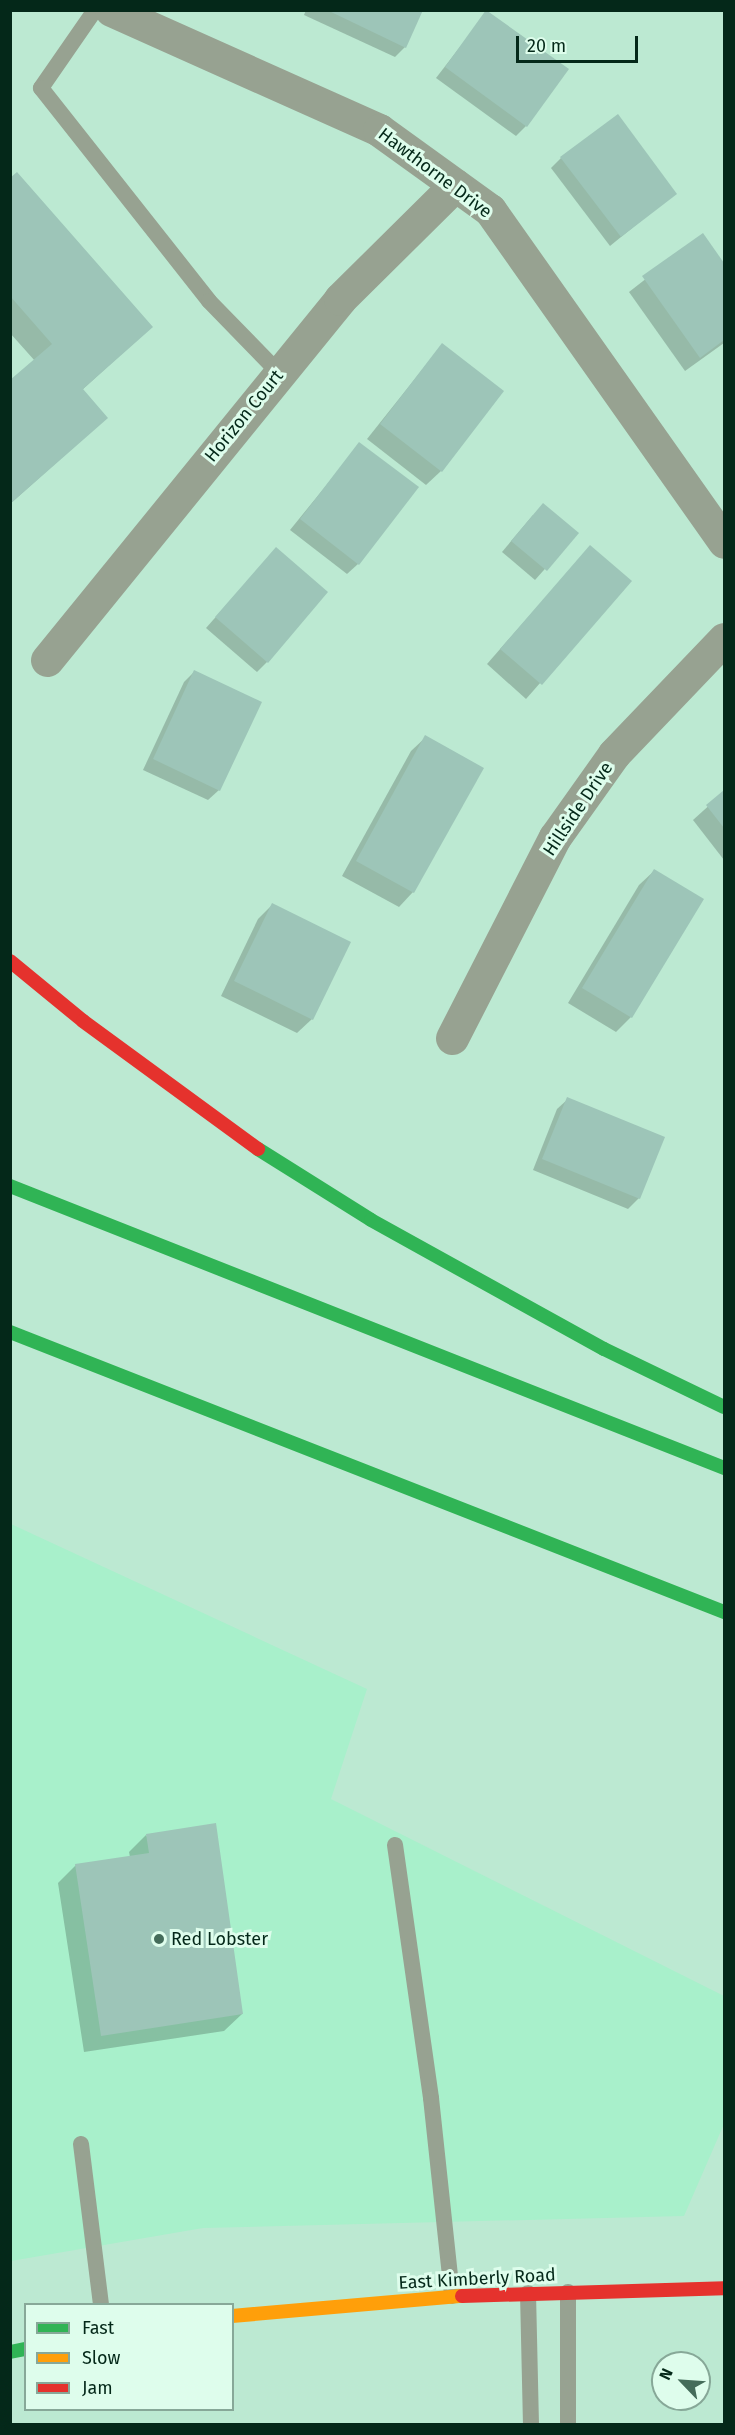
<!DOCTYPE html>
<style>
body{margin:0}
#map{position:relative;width:735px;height:2435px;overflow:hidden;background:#bce9d2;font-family:"Fira Sans",sans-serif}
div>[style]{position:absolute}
.built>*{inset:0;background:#a8f0cb}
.shadow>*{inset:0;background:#0003}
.building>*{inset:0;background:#9dc5b8}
.lane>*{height:16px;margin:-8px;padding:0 8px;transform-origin:8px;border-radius:8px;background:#97a291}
.street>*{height:33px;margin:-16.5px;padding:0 16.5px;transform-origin:16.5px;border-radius:16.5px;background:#97a291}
.fast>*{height:14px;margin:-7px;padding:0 7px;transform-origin:7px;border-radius:7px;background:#30b455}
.slow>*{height:14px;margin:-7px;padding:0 7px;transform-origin:7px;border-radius:7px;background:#ff9f0a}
.jam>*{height:14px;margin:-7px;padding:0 7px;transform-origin:7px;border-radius:7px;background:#e5322d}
.dots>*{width:16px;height:16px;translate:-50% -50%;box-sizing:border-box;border:3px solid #defdec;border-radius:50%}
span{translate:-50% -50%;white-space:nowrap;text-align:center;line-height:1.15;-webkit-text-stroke:6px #defdec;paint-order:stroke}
.street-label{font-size:18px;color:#042819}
.poi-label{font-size:18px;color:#042819}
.left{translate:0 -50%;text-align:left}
.frame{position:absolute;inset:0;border:12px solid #042819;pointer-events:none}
.legend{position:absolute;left:24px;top:2303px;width:210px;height:108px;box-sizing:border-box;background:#defdec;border:2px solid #87a898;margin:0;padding:8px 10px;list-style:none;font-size:18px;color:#042819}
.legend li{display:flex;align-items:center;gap:12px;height:30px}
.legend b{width:30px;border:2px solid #87a898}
.north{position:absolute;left:651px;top:2351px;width:60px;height:60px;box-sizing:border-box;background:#defdec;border:2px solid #87a898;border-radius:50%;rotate:295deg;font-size:16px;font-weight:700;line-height:24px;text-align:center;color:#042819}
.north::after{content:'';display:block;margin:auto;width:21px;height:27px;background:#446c5a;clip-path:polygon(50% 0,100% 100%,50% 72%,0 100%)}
.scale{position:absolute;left:516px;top:36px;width:122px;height:27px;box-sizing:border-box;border:3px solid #042819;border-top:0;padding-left:8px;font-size:18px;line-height:21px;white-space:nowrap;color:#042819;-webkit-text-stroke:4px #defdec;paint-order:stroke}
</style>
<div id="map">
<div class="built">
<div style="clip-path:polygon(11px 1524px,367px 1689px,331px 1799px,724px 1996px,724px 2124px,684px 2216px,203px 2228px,11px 2261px)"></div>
</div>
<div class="shadow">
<div style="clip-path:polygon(306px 10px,422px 10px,405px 47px,395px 57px,304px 15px)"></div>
<div style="clip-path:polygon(487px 12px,526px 126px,516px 136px,436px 78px)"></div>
<div style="clip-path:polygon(561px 158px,675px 193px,610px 246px,551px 168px)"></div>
<div style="clip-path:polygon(10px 180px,151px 327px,82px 390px,106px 418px,10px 504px,10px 382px,35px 361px,10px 333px)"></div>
<div style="clip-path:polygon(702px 235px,724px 266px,724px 343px,685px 371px,629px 292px)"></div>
<div style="clip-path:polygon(442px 345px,441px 471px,426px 485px,367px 439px)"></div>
<div style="clip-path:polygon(360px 444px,358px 564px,347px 574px,290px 530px)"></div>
<div style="clip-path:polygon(533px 515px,577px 533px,535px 580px,502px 552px)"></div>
<div style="clip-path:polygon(590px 547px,630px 581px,526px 699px,487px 664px)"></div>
<div style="clip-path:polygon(276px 549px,267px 662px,257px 672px,206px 628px)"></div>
<div style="clip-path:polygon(194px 672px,219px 790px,208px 800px,143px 770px,184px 682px)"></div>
<div style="clip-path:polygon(426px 737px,482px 768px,413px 892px,399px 907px,342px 876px,411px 751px)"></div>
<div style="clip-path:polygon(724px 792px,724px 860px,693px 820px)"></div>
<div style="clip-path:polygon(654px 871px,702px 900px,631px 1017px,616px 1032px,568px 1003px,639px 885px)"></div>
<div style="clip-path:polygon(272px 905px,312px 1019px,297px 1033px,221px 996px,258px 919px)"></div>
<div style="clip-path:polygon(568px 1099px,639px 1198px,628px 1209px,533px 1170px,557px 1109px)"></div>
<div style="clip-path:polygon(146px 1835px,242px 2014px,224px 2031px,84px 2052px,58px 1883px,76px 1865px,130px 1857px,129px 1852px)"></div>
</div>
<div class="building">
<div style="clip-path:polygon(327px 10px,423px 10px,406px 48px)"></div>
<div style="clip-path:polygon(486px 10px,569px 69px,527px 127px,445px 67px)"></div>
<div style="clip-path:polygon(618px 114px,677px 194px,621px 237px,560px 157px)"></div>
<div style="clip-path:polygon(17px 172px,153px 327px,83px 389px,108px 418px,10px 504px,10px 380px,52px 344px,10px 296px,10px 178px)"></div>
<div style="clip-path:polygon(703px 233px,724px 263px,724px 340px,700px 358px,642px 276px)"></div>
<div style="clip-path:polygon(442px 343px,504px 391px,442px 472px,380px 424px)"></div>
<div style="clip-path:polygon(359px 442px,419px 487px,359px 565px,300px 519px)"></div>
<div style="clip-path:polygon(543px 503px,579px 533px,547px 571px,511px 541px)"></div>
<div style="clip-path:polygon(590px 545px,632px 581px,542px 685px,500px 649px)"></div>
<div style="clip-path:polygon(276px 547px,328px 592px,268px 663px,215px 617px)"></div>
<div style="clip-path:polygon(194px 670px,262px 702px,220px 791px,153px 759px)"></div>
<div style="clip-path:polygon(425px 735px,484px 768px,414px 893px,356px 861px)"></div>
<div style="clip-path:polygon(724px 790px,724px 828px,706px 805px)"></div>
<div style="clip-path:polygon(654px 869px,704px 899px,632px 1018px,582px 988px)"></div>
<div style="clip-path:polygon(272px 903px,351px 942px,313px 1020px,234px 981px)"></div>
<div style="clip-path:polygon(567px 1097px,665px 1137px,640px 1199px,542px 1159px)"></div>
<div style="clip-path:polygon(216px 1823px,243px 2014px,101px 2036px,75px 1864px,149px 1853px,146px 1834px)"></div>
</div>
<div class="lane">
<div style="left:95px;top:10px;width:95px;rotate:124.7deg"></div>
<div style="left:41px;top:88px;width:271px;rotate:51.7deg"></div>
<div style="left:209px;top:301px;width:100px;rotate:45.8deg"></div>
<div style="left:395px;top:1845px;width:256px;rotate:81.9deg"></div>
<div style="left:431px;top:2098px;width:199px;rotate:83.9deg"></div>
<div style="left:81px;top:2144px;width:161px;rotate:82.9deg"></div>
<div style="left:528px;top:2293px;width:131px;rotate:88.7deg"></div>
<div style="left:568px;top:2424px;width:132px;rotate:-90deg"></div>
</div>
<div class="street">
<div style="left:111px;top:10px;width:294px;rotate:24.1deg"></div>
<div style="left:379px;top:130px;width:137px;rotate:35.8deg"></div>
<div style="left:490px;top:210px;width:406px;rotate:54.8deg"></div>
<div style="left:47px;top:660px;width:465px;rotate:-50.9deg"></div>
<div style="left:340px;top:299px;width:162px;rotate:-44.7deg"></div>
<div style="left:452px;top:1038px;width:226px;rotate:-62.9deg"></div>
<div style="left:555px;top:837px;width:102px;rotate:-54.6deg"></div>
<div style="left:614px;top:754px;width:159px;rotate:-46.3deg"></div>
</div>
<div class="fast">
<div style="left:258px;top:1149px;width:133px;rotate:32.1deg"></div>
<div style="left:371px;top:1220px;width:266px;rotate:29deg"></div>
<div style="left:604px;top:1349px;width:133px;rotate:25.8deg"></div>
<div style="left:10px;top:1186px;width:768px;rotate:21.55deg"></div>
<div style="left:10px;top:1332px;width:767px;rotate:21.41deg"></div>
<div style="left:10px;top:2352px;width:16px;rotate:-11deg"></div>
</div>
<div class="slow">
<div style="left:232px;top:2316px;width:231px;rotate:-5deg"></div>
</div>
<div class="jam">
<div style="left:10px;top:961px;width:94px;rotate:39.4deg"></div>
<div style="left:83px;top:1021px;width:217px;rotate:36.2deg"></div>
<div style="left:462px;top:2296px;width:262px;rotate:-1.7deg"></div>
</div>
<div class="dots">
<div style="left:159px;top:1939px;background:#446c5a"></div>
</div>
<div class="street-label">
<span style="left:435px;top:173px;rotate:37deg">Hawthorne Drive</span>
<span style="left:244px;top:416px;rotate:-51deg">Horizon Court</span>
<span style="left:578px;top:809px;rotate:-56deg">Hillside Drive</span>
<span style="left:477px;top:2279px;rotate:-3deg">East Kimberly Road</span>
</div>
<div class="poi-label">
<span class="left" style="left:171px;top:1939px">Red Lobster</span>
</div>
<div class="frame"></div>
<ul class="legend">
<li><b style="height:8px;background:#30b455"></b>Fast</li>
<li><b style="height:8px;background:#ff9f0a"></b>Slow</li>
<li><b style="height:8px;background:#e5322d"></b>Jam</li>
</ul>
<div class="north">N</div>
<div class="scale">20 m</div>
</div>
